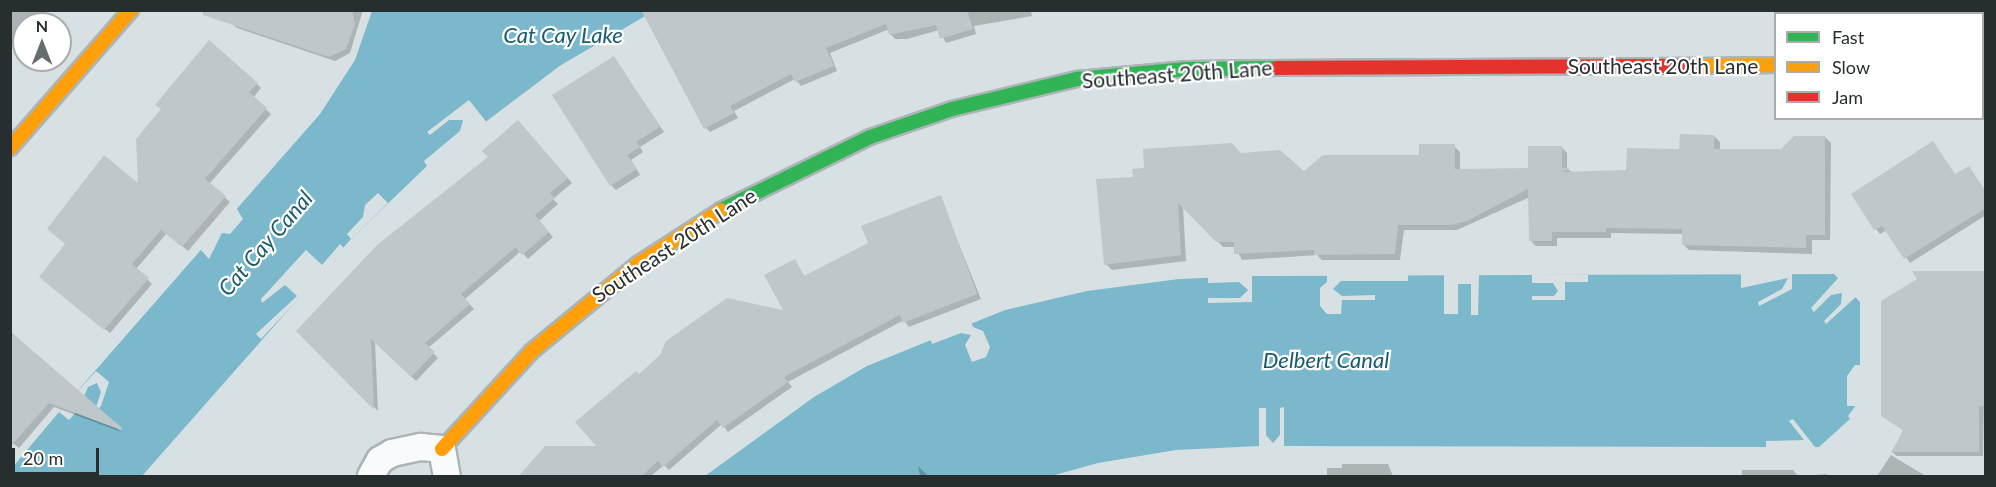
<!DOCTYPE html>
<style>
body{margin:0}
#map{position:relative;width:1996px;height:487px;overflow:hidden;background:#d7e1e4;font-family:Lato,sans-serif}
div>[style]{position:absolute}
.water>*{inset:0;background:#7cb8cb}
.pier>*{inset:0;background:#d7e1e4}
.shadow>*{inset:0;background:#0003}
.building>*{inset:0;background:#bfc7ca}
.roads{filter:drop-shadow(2px 0 #acb4b6) drop-shadow(-2px 0 #acb4b6) drop-shadow(0 2px #acb4b6) drop-shadow(0 -2px #acb4b6)}
.street>*{height:26px;margin:-13px;padding:0 13px;transform-origin:13px;border-radius:13px;background:#f9fafb}
.fast>*{height:14px;margin:-7px;padding:0 7px;transform-origin:7px;border-radius:7px;background:#30b455}
.slow>*{height:14px;margin:-7px;padding:0 7px;transform-origin:7px;border-radius:7px;background:#ff9f0a}
.jam>*{height:14px;margin:-7px;padding:0 7px;transform-origin:7px;border-radius:7px;background:#e5322d}
span{translate:-50% -50%;white-space:nowrap;text-align:center;line-height:1.15;-webkit-text-stroke:4.5px #fff;paint-order:stroke}
.street-label{font-size:21px;color:#272e30}
.water-label{font-size:22px;color:#185b6d;font-style:italic}
.frame{position:absolute;inset:0;border:12px solid #272e30;pointer-events:none}
.legend{position:absolute;left:1774px;top:12px;width:210px;height:108px;box-sizing:border-box;background:#fff;border:2px solid #a9abac;margin:0;padding:8px 10px;list-style:none;font-size:18px;color:#272e30}
.legend li{display:flex;align-items:center;gap:12px;height:30px}
.legend b{width:30px;border:2px solid #a9abac}
.north{position:absolute;left:12px;top:12px;width:60px;height:60px;box-sizing:border-box;background:#fff;border:2px solid #a9abac;border-radius:50%;rotate:0deg;font-size:16px;font-weight:700;line-height:24px;text-align:center;color:#272e30}
.north::after{content:'';display:block;margin:auto;width:21px;height:27px;background:#656d6f;clip-path:polygon(50% 0,100% 100%,50% 72%,0 100%)}
.scale{position:absolute;left:12px;top:448px;width:87px;height:27px;box-sizing:border-box;border:3px solid #272e30;border-top:0;padding-left:8px;font-size:18px;line-height:21px;white-space:nowrap;color:#272e30;-webkit-text-stroke:4px #fff;paint-order:stroke}
</style>
<div id="map">
<div class="water">
<div style="clip-path:polygon(372px 11px,654px 11px,561px 65px,427px 166px,351px 239px,142px 476px,11px 476px,11px 469px,59px 412px,320px 114px,355px 60px)"></div>
<div style="clip-path:polygon(1834px 274px,1860px 302px,1860px 400px,1848px 416px,1850px 419px,1819px 447px,1259px 446px,1176px 450px,1098px 463px,1051px 476px,705px 476px,814px 397px,867px 366px,1005px 310px,1087px 291px,1179px 279px,1252px 276px)"></div>
</div>
<div class="pier">
<div style="clip-path:polygon(469px 100px,488px 124px,427px 166px,424px 161px,460px 131px,463px 120px,449px 120px,430px 135px,427px 132px)"></div>
<div style="clip-path:polygon(378px 193px,388px 203px,351px 239px,347px 234px,363px 217px,365px 205px)"></div>
<div style="clip-path:polygon(235px 206px,243px 219px,230px 234px,222px 233px,209px 259px,201px 250px)"></div>
<div style="clip-path:polygon(340px 244px,345px 249px,261px 339px,256px 334px,297px 296px,285px 285px,262px 303px,261px 299px,306px 250px,322px 265px)"></div>
<div style="clip-path:polygon(1327px 273px,1408px 273px,1408px 281px,1341px 281px,1333px 289px,1342px 296px,1375px 295px,1375px 300px,1342px 300px,1341px 314px,1327px 314px,1320px 306px,1320px 288px,1327px 282px)"></div>
<div style="clip-path:polygon(1235px 274px,1252px 276px,1252px 302px,1208px 303px,1208px 298px,1240px 298px,1248px 290px,1239px 282px,1208px 283px,1208px 275px)"></div>
<div style="clip-path:polygon(1741px 274px,1792px 274px,1792px 289px,1759px 306px,1758px 302px,1782px 289px,1788px 278px,1741px 288px)"></div>
<div style="clip-path:polygon(1444px 275px,1479px 275px,1478px 315px,1471px 315px,1471px 284px,1458px 284px,1458px 314px,1444px 314px)"></div>
<div style="clip-path:polygon(1532px 275px,1588px 275px,1588px 282px,1565px 282px,1565px 300px,1532px 300px,1532px 296px,1554px 296px,1558px 291px,1553px 283px,1532px 283px)"></div>
<div style="clip-path:polygon(1840px 276px,1858px 295px,1826px 324px,1824px 321px,1841px 304px,1842px 293px,1831px 295px,1814px 312px,1811px 308px)"></div>
<div style="clip-path:polygon(970px 320px,973px 327px,983px 331px,990px 347px,986px 357px,972px 362px,965px 345px,971px 335px,961px 333px,932px 344px,930px 338px)"></div>
<div style="clip-path:polygon(1855px 365px,1860px 365px,1863px 401px,1859px 406px,1847px 406px,1847px 376px)"></div>
<div style="clip-path:polygon(96px 371px,109px 382px,101px 406px,94px 413px,101px 392px,97px 383px,88px 387px,78px 410px,69px 420px,59px 412px)"></div>
<div style="clip-path:polygon(1284px 407px,1284px 446px,1259px 446px,1259px 408px,1266px 408px,1266px 435px,1273px 443px,1280px 435px,1280px 408px)"></div>
<div style="clip-path:polygon(1793px 419px,1815px 447px,1766px 450px,1766px 441px,1804px 440px,1789px 421px)"></div>
</div>
<div class="shadow">
<div style="clip-path:polygon(10px 10px,36px 10px,44px 18px,38px 24px,24px 24px,24px 39px,20px 36px,10px 46px)"></div>
<div style="clip-path:polygon(237px 10px,363px 10px,350px 53px,335px 61px,237px 28px,232px 24px)"></div>
<div style="clip-path:polygon(703px 10px,1036px 10px,1031px 12px,1032px 16px,974px 26px,976px 34px,946px 43px,939px 30px,907px 39px,895px 39px,887px 30px,830px 53px,837px 71px,801px 86px,795px 79px,734px 111px,738px 118px,710px 132px,706px 128px)"></div>
<div style="clip-path:polygon(614px 58px,664px 132px,640px 147px,643px 152px,631px 160px,640px 175px,616px 190px,611px 185px)"></div>
<div style="clip-path:polygon(257px 84px,261px 88px,253px 98px,271px 114px,209px 184px,230px 202px,188px 251px,167px 233px,136px 269px,152px 284px,110px 333px,46px 282px,139px 186px)"></div>
<div style="clip-path:polygon(523px 127px,572px 183px,553px 199px,558px 204px,539px 221px,553px 237px,528px 259px,521px 251px,465px 299px,474px 309px,428px 348px,438px 358px,416px 381px,375px 341px,378px 411px,299px 331px)"></div>
<div style="clip-path:polygon(1714px 136px,1720px 142px,1720px 150px,1781px 150px,1825px 137px,1831px 143px,1830px 240px,1812px 240px,1812px 254px,1689px 250px,1683px 244px,1683px 234px,1611px 233px,1611px 238px,1557px 238px,1557px 246px,1536px 246px,1530px 240px,1530px 197px,1457px 230px,1404px 230px,1400px 260px,1322px 260px,1317px 255px,1242px 260px,1235px 247px,1223px 247px,1183px 206px,1186px 261px,1112px 270px,1106px 264px,1134px 178px,1145px 169px,1241px 154px,1304px 173px,1421px 157px,1454px 146px,1460px 152px,1460px 170px,1530px 170px,1561px 147px,1567px 153px,1567px 169px,1574px 173px,1628px 172px)"></div>
<div style="clip-path:polygon(1933px 143px,1956px 176px,1986px 192px,1986px 215px,1910px 263px,1887px 230px,1880px 234px,1876px 229px,1853px 194px)"></div>
<div style="clip-path:polygon(940px 197px,981px 299px,909px 327px,904px 320px,788px 382px,792px 387px,728px 432px,722px 424px,669px 470px,664px 465px,651px 476px,532px 476px,600px 448px,639px 376px,786px 312px,795px 261px,805px 277px,870px 243px)"></div>
<div style="clip-path:polygon(1986px 272px,1983px 456px,1897px 456px,1892px 452px)"></div>
<div style="clip-path:polygon(10px 334px,121px 432px,54px 407px,19px 448px,10px 441px)"></div>
<div style="clip-path:polygon(1891px 455px,1894px 457px,1926px 476px,1877px 476px)"></div>
<div style="clip-path:polygon(1342px 464px,1388px 464px,1393px 476px,1327px 476px,1327px 468px,1342px 468px)"></div>
<div style="clip-path:polygon(918px 466px,928px 476px,920px 476px)"></div>
<div style="clip-path:polygon(1742px 470px,1793px 470px,1798px 476px,1742px 476px)"></div>
<div style="clip-path:polygon(1826px 474px,1829px 476px,1807px 476px)"></div>
</div>
<div class="building">
<div style="clip-path:polygon(203px 10px,352px 10px,355px 24px,346px 49px,329px 57px,203px 15px)"></div>
<div style="clip-path:polygon(641px 10px,967px 10px,973px 29px,940px 39px,936px 25px,889px 35px,886px 24px,826px 48px,834px 66px,795px 82px,791px 74px,730px 106px,734px 113px,704px 129px)"></div>
<div style="clip-path:polygon(209px 40px,258px 83px,249px 92px,267px 108px,205px 179px,226px 196px,182px 247px,161px 230px,132px 264px,149px 278px,104px 330px,39px 277px,65px 244px,47px 229px,104px 155px,138px 183px,136px 139px,161px 109px,155px 105px)"></div>
<div style="clip-path:polygon(614px 56px,660px 127px,636px 142px,640px 147px,627px 155px,637px 169px,610px 186px,552px 95px)"></div>
<div style="clip-path:polygon(518px 120px,568px 178px,550px 193px,555px 198px,535px 215px,549px 232px,522px 255px,516px 247px,461px 294px,470px 304px,425px 343px,435px 352px,411px 377px,371px 339px,374px 410px,296px 331px,377px 245px,488px 157px,482px 151px)"></div>
<div style="clip-path:polygon(1680px 134px,1714px 135px,1714px 149px,1781px 149px,1794px 136px,1825px 136px,1825px 235px,1806px 235px,1806px 248px,1682px 245px,1682px 229px,1606px 228px,1606px 232px,1552px 232px,1552px 241px,1529px 241px,1528px 189px,1467px 221px,1451px 225px,1398px 225px,1395px 254px,1314px 255px,1314px 250px,1234px 254px,1234px 242px,1216px 242px,1178px 203px,1181px 255px,1104px 265px,1096px 179px,1133px 177px,1132px 169px,1144px 168px,1143px 149px,1232px 143px,1241px 153px,1280px 150px,1304px 171px,1323px 155px,1419px 155px,1419px 144px,1455px 144px,1455px 169px,1528px 168px,1528px 146px,1562px 146px,1562px 168px,1570px 168px,1562px 172px,1626px 170px,1627px 148px,1679px 149px)"></div>
<div style="clip-path:polygon(1933px 141px,1955px 174px,1969px 166px,1986px 192px,1986px 208px,1904px 259px,1882px 226px,1874px 230px,1851px 194px)"></div>
<div style="clip-path:polygon(941px 195px,977px 294px,903px 323px,900px 315px,784px 377px,788px 382px,723px 428px,717px 420px,663px 467px,658px 461px,641px 477px,518px 477px,545px 446px,596px 446px,575px 422px,636px 371px,639px 374px,660px 355px,666px 341px,727px 298px,783px 310px,764px 275px,795px 259px,804px 276px,868px 243px,861px 226px)"></div>
<div style="clip-path:polygon(1912px 271px,1986px 271px,1986px 406px,1979px 406px,1979px 452px,1891px 452px,1904px 431px,1881px 416px,1881px 301px,1917px 279px)"></div>
<div style="clip-path:polygon(10px 331px,122px 428px,121px 430px,49px 403px,10px 447px)"></div>
</div>
<div class="roads">
<div class="street">
<div style="left:1982px;top:64px;width:4px"></div>
<div style="left:371px;top:476px;width:18px;rotate:-61deg"></div>
<div style="left:380px;top:460px;width:14px;rotate:-30deg"></div>
<div style="left:392px;top:453px;width:30px;rotate:-12deg"></div>
<div style="left:421px;top:447px;width:21px;rotate:5deg"></div>
<div style="left:442px;top:449px;width:27px;rotate:80deg"></div>
</div>
<div class="fast">
<div style="left:721px;top:210px;width:166px;rotate:-26.1deg"></div>
<div style="left:870px;top:137px;width:87px;rotate:-18.9deg"></div>
<div style="left:952px;top:109px;width:129px;rotate:-13.5deg"></div>
<div style="left:1077px;top:79px;width:110px;rotate:-5.2deg"></div>
<div style="left:1187px;top:69px;width:90px;rotate:-0.6deg"></div>
</div>
<div class="slow">
<div style="left:1692px;top:66px;width:84px;rotate:-0.7deg"></div>
<div style="left:10px;top:148px;width:184px;rotate:-48.8deg"></div>
<div style="left:442px;top:449px;width:133px;rotate:-47.4deg"></div>
<div style="left:532px;top:351px;width:137px;rotate:-39.4deg"></div>
<div style="left:638px;top:264px;width:99px;rotate:-33deg"></div>
</div>
<div class="jam">
<div style="left:1277px;top:68px;width:415px;rotate:-0.3deg"></div>
</div>
</div>
<div class="street-label">
<span style="left:1663px;top:66px">Southeast 20th Lane</span>
<span style="left:1177px;top:74px;rotate:-4deg">Southeast 20th Lane</span>
<span style="left:674px;top:245px;rotate:-33deg">Southeast 20th Lane</span>
</div>
<div class="water-label">
<span style="left:563px;top:35px">Cat Cay Lake</span>
<span style="left:265px;top:243px;rotate:-49deg">Cat Cay Canal</span>
<span style="left:1326px;top:360px">Delbert Canal</span>
</div>
<div class="frame"></div>
<ul class="legend">
<li><b style="height:8px;background:#30b455"></b>Fast</li>
<li><b style="height:8px;background:#ff9f0a"></b>Slow</li>
<li><b style="height:8px;background:#e5322d"></b>Jam</li>
</ul>
<div class="north">N</div>
<div class="scale">20 m</div>
</div>
